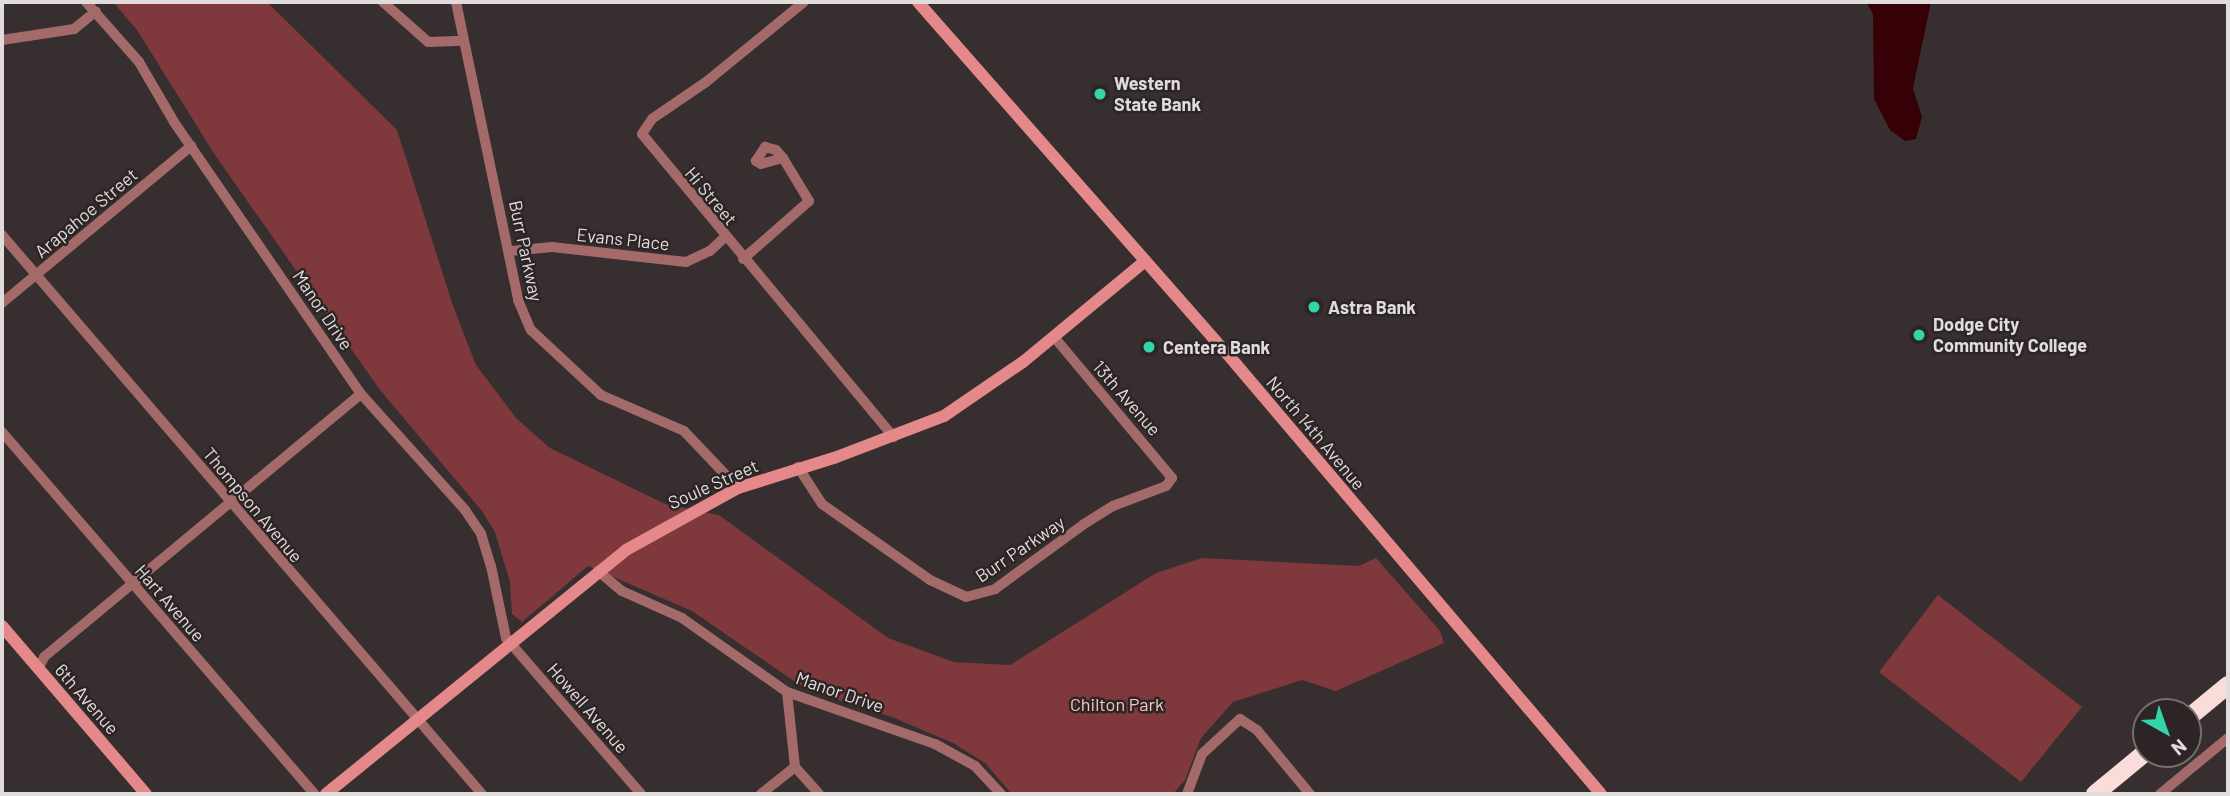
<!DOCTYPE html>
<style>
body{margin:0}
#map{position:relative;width:2230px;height:796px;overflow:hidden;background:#372f2f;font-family:Barlow,sans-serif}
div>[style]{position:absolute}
.green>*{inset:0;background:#7f383b}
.water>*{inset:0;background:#350006}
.street>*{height:10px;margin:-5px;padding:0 5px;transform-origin:5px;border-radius:5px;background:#a46a6a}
.secondary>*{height:12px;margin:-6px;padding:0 6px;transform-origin:6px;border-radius:6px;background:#e58889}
.highway>*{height:18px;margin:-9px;padding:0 9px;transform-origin:9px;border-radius:9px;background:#fadcdb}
.dots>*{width:19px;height:19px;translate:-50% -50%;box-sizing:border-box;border:4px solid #2d2525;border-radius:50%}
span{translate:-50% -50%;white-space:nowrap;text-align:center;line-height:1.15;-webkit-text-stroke:5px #2d2525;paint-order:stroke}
.poi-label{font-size:18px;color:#e1dcdc;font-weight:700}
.left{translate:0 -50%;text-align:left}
.street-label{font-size:18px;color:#e1dcdc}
.park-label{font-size:18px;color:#f7c6c6}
.frame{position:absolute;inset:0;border:4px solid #e1dcdc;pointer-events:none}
.north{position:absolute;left:2132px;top:698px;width:70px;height:70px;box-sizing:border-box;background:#2d2525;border:2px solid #756e6e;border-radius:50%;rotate:140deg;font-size:19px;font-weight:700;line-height:28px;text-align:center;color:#e1dcdc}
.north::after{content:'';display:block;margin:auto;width:24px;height:32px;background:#33d4a8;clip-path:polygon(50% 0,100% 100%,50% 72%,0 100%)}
</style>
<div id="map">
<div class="green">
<div style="clip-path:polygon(113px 2px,267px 2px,397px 130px,453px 306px,476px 365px,516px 418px,550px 448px,665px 504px,719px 515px,888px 638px,954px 662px,1010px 665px,1156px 573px,1202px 558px,1359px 566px,1376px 558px,1440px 631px,1444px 643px,1336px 691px,1302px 680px,1233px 702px,1201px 738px,1185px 780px,1173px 794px,1012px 794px,985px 763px,953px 743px,892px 717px,807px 690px,692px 611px,588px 566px,522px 622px,512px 614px,510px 582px,495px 532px,482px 511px,380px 390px,215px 155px,137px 30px)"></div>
<div style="clip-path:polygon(1938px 595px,2082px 707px,2021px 782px,1879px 672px)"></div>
</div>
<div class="water">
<div style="clip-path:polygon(1866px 2px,1931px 2px,1913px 88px,1922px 117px,1916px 139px,1905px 141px,1890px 130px,1874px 99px,1873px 14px)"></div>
</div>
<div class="street">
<div style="left:86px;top:2px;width:80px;rotate:48.5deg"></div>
<div style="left:139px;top:62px;width:69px;rotate:59.7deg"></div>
<div style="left:174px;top:122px;width:330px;rotate:55.5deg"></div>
<div style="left:361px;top:394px;width:156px;rotate:48.1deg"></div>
<div style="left:465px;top:510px;width:29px;rotate:56deg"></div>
<div style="left:481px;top:534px;width:34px;rotate:73deg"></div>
<div style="left:491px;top:566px;width:74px;rotate:78.2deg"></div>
<div style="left:506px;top:638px;width:206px;rotate:49.1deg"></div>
<div style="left:383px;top:2px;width:60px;rotate:41.6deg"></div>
<div style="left:428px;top:42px;width:35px;rotate:-2deg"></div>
<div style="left:456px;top:2px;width:304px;rotate:78.2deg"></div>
<div style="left:518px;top:300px;width:33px;rotate:67deg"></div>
<div style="left:531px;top:330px;width:96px;rotate:42.9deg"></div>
<div style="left:601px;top:395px;width:90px;rotate:23.4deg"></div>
<div style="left:684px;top:431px;width:79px;rotate:46.5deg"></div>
<div style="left:804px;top:2px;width:127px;rotate:140.8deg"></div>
<div style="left:706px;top:82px;width:65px;rotate:145.6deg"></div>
<div style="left:652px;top:119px;width:18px;rotate:124deg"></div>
<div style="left:642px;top:134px;width:394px;rotate:50.3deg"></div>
<div style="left:2px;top:40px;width:73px;rotate:-8.7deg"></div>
<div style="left:74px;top:29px;width:28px;rotate:-39deg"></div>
<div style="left:765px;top:147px;width:11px;rotate:15deg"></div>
<div style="left:776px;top:150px;width:11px;rotate:49deg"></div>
<div style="left:783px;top:158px;width:23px;rotate:165deg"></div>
<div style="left:761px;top:164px;width:6px;rotate:-149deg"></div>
<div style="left:756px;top:161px;width:17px;rotate:-57deg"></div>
<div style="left:2px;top:235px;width:737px;rotate:49.35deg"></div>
<div style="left:511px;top:251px;width:41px;rotate:-5.6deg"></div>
<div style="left:552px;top:247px;width:135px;rotate:6.4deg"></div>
<div style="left:686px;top:262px;width:26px;rotate:-25deg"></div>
<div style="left:710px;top:251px;width:21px;rotate:-43deg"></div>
<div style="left:743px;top:259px;width:88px;rotate:-41.3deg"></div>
<div style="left:809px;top:201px;width:50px;rotate:-121.2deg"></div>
<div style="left:2px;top:303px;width:246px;rotate:-39.7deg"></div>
<div style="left:2px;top:432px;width:478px;rotate:49.2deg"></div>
<div style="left:798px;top:467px;width:44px;rotate:57deg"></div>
<div style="left:822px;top:504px;width:132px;rotate:35.1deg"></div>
<div style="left:930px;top:580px;width:40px;rotate:25deg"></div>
<div style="left:966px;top:597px;width:30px;rotate:-15deg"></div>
<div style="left:995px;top:589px;width:110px;rotate:-36.1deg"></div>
<div style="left:1084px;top:524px;width:34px;rotate:-32deg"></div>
<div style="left:1113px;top:506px;width:57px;rotate:-20.7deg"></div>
<div style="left:1166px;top:486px;width:10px;rotate:-53deg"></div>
<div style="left:1172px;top:478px;width:184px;rotate:-129.9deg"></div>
<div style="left:598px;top:571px;width:31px;rotate:40deg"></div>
<div style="left:622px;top:591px;width:66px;rotate:24.2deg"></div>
<div style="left:682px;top:618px;width:128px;rotate:35.2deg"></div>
<div style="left:787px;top:692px;width:157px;rotate:19.4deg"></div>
<div style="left:935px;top:744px;width:46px;rotate:28.8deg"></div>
<div style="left:975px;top:766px;width:38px;rotate:47deg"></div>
<div style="left:38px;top:669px;width:13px;rotate:-63deg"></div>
<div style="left:44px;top:657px;width:412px;rotate:-39.7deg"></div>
<div style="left:787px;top:692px;width:75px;rotate:83.9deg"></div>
<div style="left:795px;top:767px;width:36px;rotate:48deg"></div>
<div style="left:761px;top:794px;width:43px;rotate:-38.5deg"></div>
<div style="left:1187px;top:794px;width:43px;rotate:-69.4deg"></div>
<div style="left:1202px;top:754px;width:52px;rotate:-42.6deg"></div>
<div style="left:1240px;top:719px;width:20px;rotate:33deg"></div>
<div style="left:1257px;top:730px;width:83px;rotate:50.4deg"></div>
<div style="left:2160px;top:794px;width:88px;rotate:-39.5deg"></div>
</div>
<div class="secondary">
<div style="left:918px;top:2px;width:480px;rotate:48.7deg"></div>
<div style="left:1235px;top:363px;width:565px;rotate:49.66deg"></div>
<div style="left:2px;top:626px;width:221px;rotate:49.4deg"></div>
<div style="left:326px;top:794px;width:387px;rotate:-39.1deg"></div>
<div style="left:626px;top:550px;width:128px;rotate:-29deg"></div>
<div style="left:738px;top:488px;width:101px;rotate:-17.4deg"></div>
<div style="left:834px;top:458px;width:118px;rotate:-20.9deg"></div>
<div style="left:944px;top:416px;width:96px;rotate:-34.4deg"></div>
<div style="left:1023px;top:362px;width:158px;rotate:-39.6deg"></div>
</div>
<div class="highway">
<div style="left:2188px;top:718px;width:52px;rotate:-39.5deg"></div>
<div style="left:2095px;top:794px;width:66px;rotate:-39.5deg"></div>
</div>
<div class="dots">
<div style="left:1100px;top:94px;background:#33d4a8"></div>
<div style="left:1314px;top:307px;background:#33d4a8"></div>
<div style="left:1919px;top:335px;background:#33d4a8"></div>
<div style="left:1149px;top:347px;background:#33d4a8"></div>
</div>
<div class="poi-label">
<span class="left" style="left:1114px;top:94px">Western<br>State Bank</span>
<span class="left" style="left:1328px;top:307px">Astra Bank</span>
<span class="left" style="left:1933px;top:335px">Dodge City<br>Community College</span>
<span class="left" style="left:1163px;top:347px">Centera Bank</span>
</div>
<div class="street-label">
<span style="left:711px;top:196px;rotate:50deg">Hi Street</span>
<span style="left:86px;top:213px;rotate:-40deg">Arapahoe Street</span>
<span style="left:623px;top:239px;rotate:6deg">Evans Place</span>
<span style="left:526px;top:251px;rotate:78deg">Burr Parkway</span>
<span style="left:323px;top:310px;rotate:56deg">Manor Drive</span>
<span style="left:1127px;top:398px;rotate:49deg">13th Avenue</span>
<span style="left:1316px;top:433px;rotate:50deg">North 14th Avenue</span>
<span style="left:713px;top:484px;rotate:-24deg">Soule Street</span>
<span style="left:253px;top:505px;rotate:50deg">Thompson Avenue</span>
<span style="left:1020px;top:549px;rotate:-34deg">Burr Parkway</span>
<span style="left:170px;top:603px;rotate:49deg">Hart Avenue</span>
<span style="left:840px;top:692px;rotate:19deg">Manor Drive</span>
<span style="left:87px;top:699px;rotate:49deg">6th Avenue</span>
<span style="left:588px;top:708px;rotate:49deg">Howell Avenue</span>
</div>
<div class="park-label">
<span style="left:1117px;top:704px">Chilton Park</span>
</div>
<div class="frame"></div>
<div class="north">N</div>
</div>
